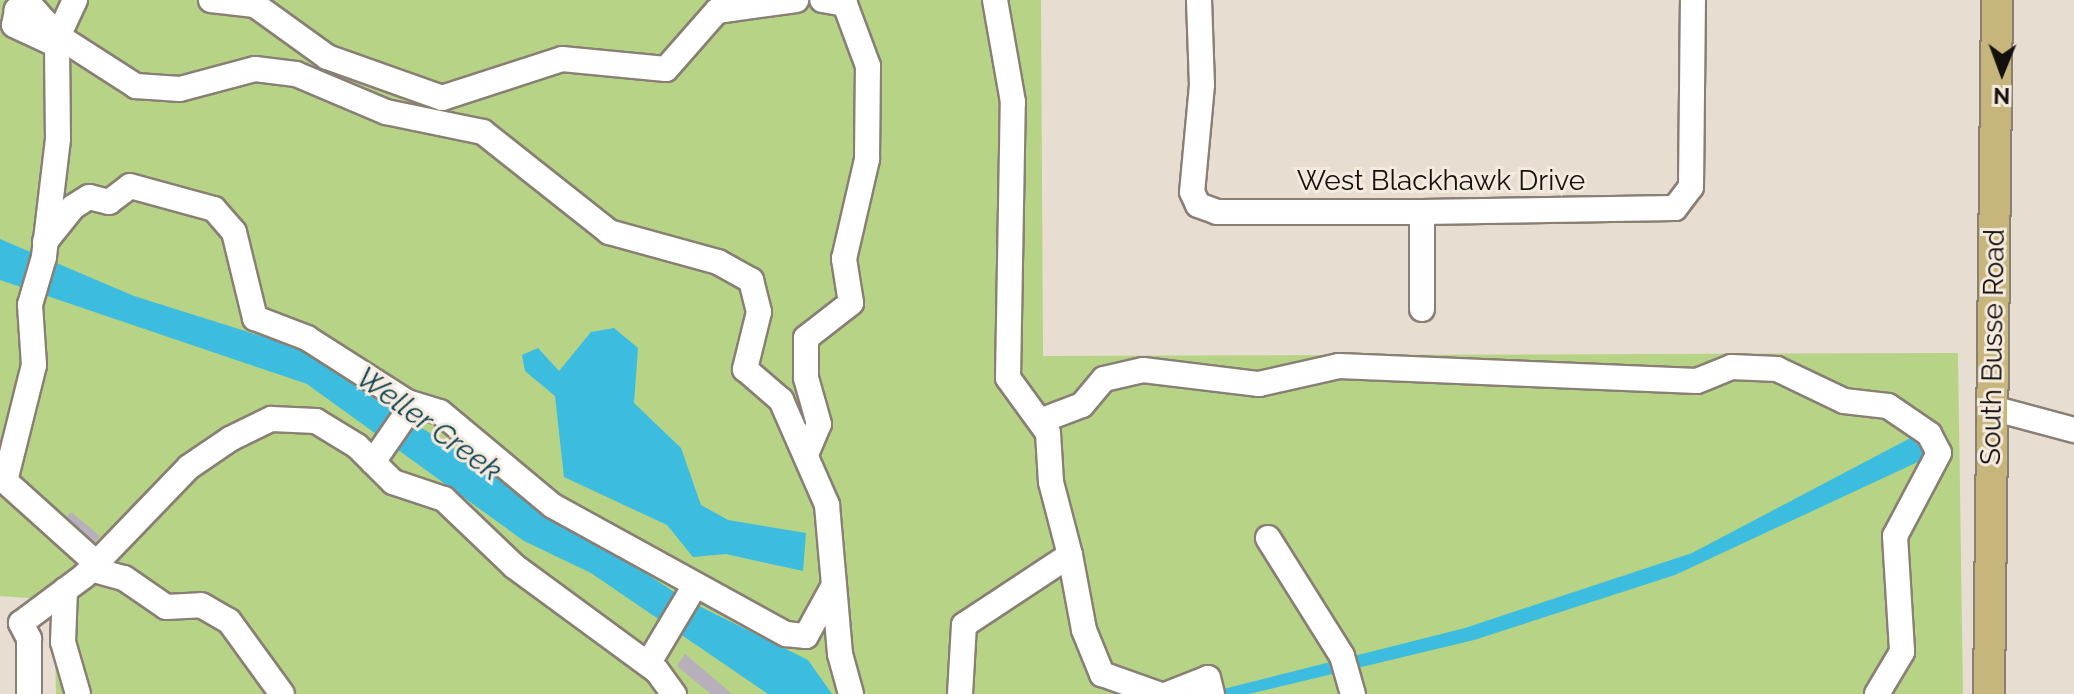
<!DOCTYPE html>
<style>
body{margin:0}
#map{position:relative;width:2074px;height:694px;overflow:hidden;background:#e8ddd1;font-family:Raleway,sans-serif}
div>[style]{position:absolute}
.green>*{inset:0;background:#b6d386}
.water>*{inset:0;background:#3cbcdf}
.building>*{inset:0;background:#b7afbc}
.roads{filter:drop-shadow(2px 0 #897f74) drop-shadow(-2px 0 #897f74) drop-shadow(0 2px #897f74) drop-shadow(0 -2px #897f74)}
.minor>*{height:24px;margin:-12px;padding:0 12px;transform-origin:12px;border-radius:12px;background:#fff}
.major>*{height:30px;margin:-15px;padding:0 15px;transform-origin:15px;border-radius:15px;background:#c6b67b}
span{translate:-50% -50%;white-space:nowrap;text-align:center;line-height:1.15;-webkit-text-stroke:6px #f5eade;paint-order:stroke}
.street-label{font-size:28px;color:#14100c}
.water-label{font-size:30px;color:#0d4453;font-style:italic}
.north{position:absolute;left:1962px;top:32px;width:80px;height:80px;-webkit-text-stroke:6px #f5eade;paint-order:stroke;rotate:181deg;font-size:22px;font-weight:700;line-height:32px;text-align:center;color:#14100c}
.north::after{content:'';display:block;margin:auto;width:28px;height:36px;background:#14100c;clip-path:polygon(50% 0,100% 100%,50% 72%,0 100%)}
</style>
<div id="map">
<div class="green">
<div style="clip-path:polygon(0 0,1041px 0,1043px 356px,1958px 353px,1963px 694px,56px 694px,54px 600px,0 596px)"></div>
</div>
<div class="water">
<div style="clip-path:polygon(0 239px,134px 296px,299px 348px,685px 599px,808px 660px,832px 694px,768px 694px,591px 573px,524px 541px,307px 384px,0 280px)"></div>
<div style="clip-path:polygon(614px 328px,638px 348px,634px 403px,681px 448px,701px 505px,728px 520px,806px 533px,803px 571px,726px 554px,693px 557px,667px 525px,564px 477px,555px 396px,525px 371px,522px 355px,538px 348px,559px 371px,591px 332px)"></div>
<div style="clip-path:polygon(1918px 434px,1930px 453px,1922px 460px,1675px 575px,1474px 640px,1249px 694px,1204px 694px,1465px 628px,1692px 553px)"></div>
</div>
<div class="building">
<div style="clip-path:polygon(71px 512px,100px 536px,95px 542px,67px 517px)"></div>
<div style="clip-path:polygon(685px 654px,732px 694px,711px 694px,677px 666px)"></div>
</div>
<div class="roads">
<div class="minor">
<div style="left:75px;top:0;width:40px;rotate:115deg"></div>
<div style="left:58px;top:36px;width:93px;rotate:32.7deg"></div>
<div style="left:136px;top:86px;width:44px;rotate:3.9deg"></div>
<div style="left:180px;top:89px;width:78px;rotate:-14.9deg"></div>
<div style="left:255px;top:69px;width:41px;rotate:7deg"></div>
<div style="left:296px;top:74px;width:98px;rotate:22.9deg"></div>
<div style="left:386px;top:112px;width:99px;rotate:11.7deg"></div>
<div style="left:483px;top:132px;width:161px;rotate:38.4deg"></div>
<div style="left:609px;top:232px;width:113px;rotate:15.4deg"></div>
<div style="left:718px;top:262px;width:38px;rotate:29deg"></div>
<div style="left:751px;top:280px;width:33px;rotate:76deg"></div>
<div style="left:759px;top:312px;width:59px;rotate:103.8deg"></div>
<div style="left:745px;top:369px;width:48px;rotate:40.7deg"></div>
<div style="left:781px;top:400px;width:115px;rotate:66.3deg"></div>
<div style="left:827px;top:505px;width:150px;rotate:85deg"></div>
<div style="left:840px;top:654px;width:41px;rotate:74.6deg"></div>
<div style="left:211px;top:0;width:44px;rotate:6.5deg"></div>
<div style="left:255px;top:5px;width:89px;rotate:35.8deg"></div>
<div style="left:327px;top:57px;width:122px;rotate:19.6deg"></div>
<div style="left:442px;top:98px;width:126px;rotate:-18deg"></div>
<div style="left:562px;top:59px;width:104px;rotate:5.5deg"></div>
<div style="left:666px;top:69px;width:77px;rotate:-48.7deg"></div>
<div style="left:717px;top:11px;width:80px;rotate:-7.9deg"></div>
<div style="left:1199px;top:0;width:85px;rotate:88deg"></div>
<div style="left:1202px;top:85px;width:107px;rotate:95.3deg"></div>
<div style="left:1192px;top:192px;width:14px;rotate:65deg"></div>
<div style="left:1198px;top:205px;width:20px;rotate:20deg"></div>
<div style="left:1217px;top:212px;width:205px"></div>
<div style="left:1422px;top:212px;width:253px;rotate:-0.9deg"></div>
<div style="left:1675px;top:208px;width:26px;rotate:-53deg"></div>
<div style="left:1691px;top:187px;width:187px;rotate:-89.4deg"></div>
<div style="left:58px;top:36px;width:40px;rotate:-132deg"></div>
<div style="left:31px;top:6px;width:15px;rotate:164deg"></div>
<div style="left:17px;top:10px;width:15px;rotate:101deg"></div>
<div style="left:14px;top:25px;width:47px;rotate:24.9deg"></div>
<div style="left:57px;top:45px;width:94px;rotate:89.4deg"></div>
<div style="left:58px;top:139px;width:119px;rotate:96.8deg"></div>
<div style="left:44px;top:257px;width:50px;rotate:106.3deg"></div>
<div style="left:30px;top:305px;width:60px;rotate:86.2deg"></div>
<div style="left:34px;top:365px;width:120px;rotate:104deg"></div>
<div style="left:5px;top:481px;width:122px;rotate:42deg"></div>
<div style="left:1422px;top:212px;width:97px;rotate:90deg"></div>
<div style="left:45px;top:242px;width:45px;rotate:-51.3deg"></div>
<div style="left:73px;top:207px;width:19px;rotate:-32deg"></div>
<div style="left:89px;top:197px;width:21px;rotate:14deg"></div>
<div style="left:109px;top:202px;width:26px;rotate:-37deg"></div>
<div style="left:130px;top:186px;width:87px;rotate:15.3deg"></div>
<div style="left:214px;top:209px;width:30px;rotate:49deg"></div>
<div style="left:234px;top:232px;width:89px;rotate:76.3deg"></div>
<div style="left:255px;top:318px;width:56px;rotate:21deg"></div>
<div style="left:307px;top:338px;width:119px;rotate:32.6deg"></div>
<div style="left:407px;top:402px;width:34px;rotate:17deg"></div>
<div style="left:440px;top:412px;width:147px;rotate:39.8deg"></div>
<div style="left:553px;top:506px;width:266px;rotate:28.8deg"></div>
<div style="left:786px;top:634px;width:20px;rotate:6deg"></div>
<div style="left:806px;top:636px;width:58px;rotate:-61.2deg"></div>
<div style="left:1992px;top:408px;width:85px;rotate:15deg"></div>
<div style="left:1040px;top:421px;width:45px;rotate:-20.9deg"></div>
<div style="left:1082px;top:405px;width:34px;rotate:-50deg"></div>
<div style="left:1104px;top:379px;width:40px;rotate:-13deg"></div>
<div style="left:1143px;top:370px;width:117px;rotate:6.9deg"></div>
<div style="left:1259px;top:384px;width:82px;rotate:-12.7deg"></div>
<div style="left:1339px;top:366px;width:358px;rotate:2.4deg"></div>
<div style="left:1697px;top:381px;width:37px;rotate:-22deg"></div>
<div style="left:1731px;top:367px;width:46px;rotate:2.5deg"></div>
<div style="left:1777px;top:369px;width:74px;rotate:25.5deg"></div>
<div style="left:1844px;top:401px;width:44px;rotate:6.5deg"></div>
<div style="left:1888px;top:406px;width:50px;rotate:34.3deg"></div>
<div style="left:1929px;top:434px;width:21px;rotate:62deg"></div>
<div style="left:1939px;top:453px;width:94px;rotate:117.9deg"></div>
<div style="left:1895px;top:536px;width:116px;rotate:86.5deg"></div>
<div style="left:1902px;top:652px;width:49px;rotate:120.8deg"></div>
<div style="left:807px;top:452px;width:30px;rotate:-67deg"></div>
<div style="left:819px;top:424px;width:48px;rotate:-105.8deg"></div>
<div style="left:806px;top:378px;width:40px;rotate:-90deg"></div>
<div style="left:806px;top:338px;width:57px;rotate:-37.9deg"></div>
<div style="left:851px;top:303px;width:45px;rotate:-99deg"></div>
<div style="left:844px;top:259px;width:103px;rotate:-77deg"></div>
<div style="left:867px;top:159px;width:93px;rotate:-89.4deg"></div>
<div style="left:868px;top:66px;width:66px;rotate:-110.4deg"></div>
<div style="left:845px;top:4px;width:23px;rotate:-170deg"></div>
<div style="left:373px;top:462px;width:70px;rotate:-55.4deg"></div>
<div style="left:1268px;top:538px;width:139px;rotate:57.9deg"></div>
<div style="left:1342px;top:656px;width:40px;rotate:74deg"></div>
<div style="left:1070px;top:555px;width:76px;rotate:79.4deg"></div>
<div style="left:1084px;top:630px;width:48px;rotate:67.8deg"></div>
<div style="left:1102px;top:674px;width:59px;rotate:19.7deg"></div>
<div style="left:90px;top:569px;width:35px;rotate:15deg"></div>
<div style="left:124px;top:578px;width:51px;rotate:34.6deg"></div>
<div style="left:166px;top:607px;width:35px;rotate:-3deg"></div>
<div style="left:201px;top:605px;width:32px;rotate:30deg"></div>
<div style="left:229px;top:621px;width:90px;rotate:54deg"></div>
<div style="left:65px;top:590px;width:52px;rotate:92.2deg"></div>
<div style="left:63px;top:642px;width:54px;rotate:73.9deg"></div>
<div style="left:21px;top:623px;width:79px;rotate:-36.7deg"></div>
<div style="left:84px;top:576px;width:151px;rotate:-46.1deg"></div>
<div style="left:189px;top:467px;width:50px;rotate:-34.3deg"></div>
<div style="left:230px;top:439px;width:46px;rotate:-26deg"></div>
<div style="left:271px;top:419px;width:45px;rotate:2.5deg"></div>
<div style="left:316px;top:421px;width:48px;rotate:31.4deg"></div>
<div style="left:357px;top:446px;width:51px;rotate:45deg"></div>
<div style="left:393px;top:482px;width:54px;rotate:18.4deg"></div>
<div style="left:444px;top:499px;width:97px;rotate:43.7deg"></div>
<div style="left:514px;top:566px;width:177px;rotate:36.3deg"></div>
<div style="left:657px;top:671px;width:29px;rotate:54deg"></div>
<div style="left:21px;top:623px;width:18px;rotate:63deg"></div>
<div style="left:29px;top:639px;width:55px;rotate:90deg"></div>
<div style="left:648px;top:664px;width:90px;rotate:-59.1deg"></div>
<div style="left:960px;top:694px;width:69px;rotate:-86.7deg"></div>
<div style="left:964px;top:625px;width:127px;rotate:-33.4deg"></div>
<div style="left:1070px;top:555px;width:75px;rotate:-104.6deg"></div>
<div style="left:1051px;top:482px;width:49px;rotate:-93.5deg"></div>
<div style="left:1048px;top:433px;width:68px;rotate:-126deg"></div>
<div style="left:1008px;top:378px;width:276px;rotate:-89deg"></div>
<div style="left:1013px;top:102px;width:104px;rotate:-100deg"></div>
<div style="left:1168px;top:694px;width:43px;rotate:-21.8deg"></div>
<div style="left:1208px;top:678px;width:16px;rotate:76deg"></div>
</div>
<div class="major">
<div style="left:1989px;top:694px;width:694px;rotate:-89.34deg"></div>
</div>
</div>
<div class="street-label">
<span style="left:1441px;top:181px">West Blackhawk Drive</span>
<span style="left:1993px;top:347px;rotate:-89deg">South Busse Road</span>
</div>
<div class="water-label">
<span style="left:429px;top:424px;rotate:36deg">Weller Creek</span>
</div>
<div class="north">N</div>
</div>
